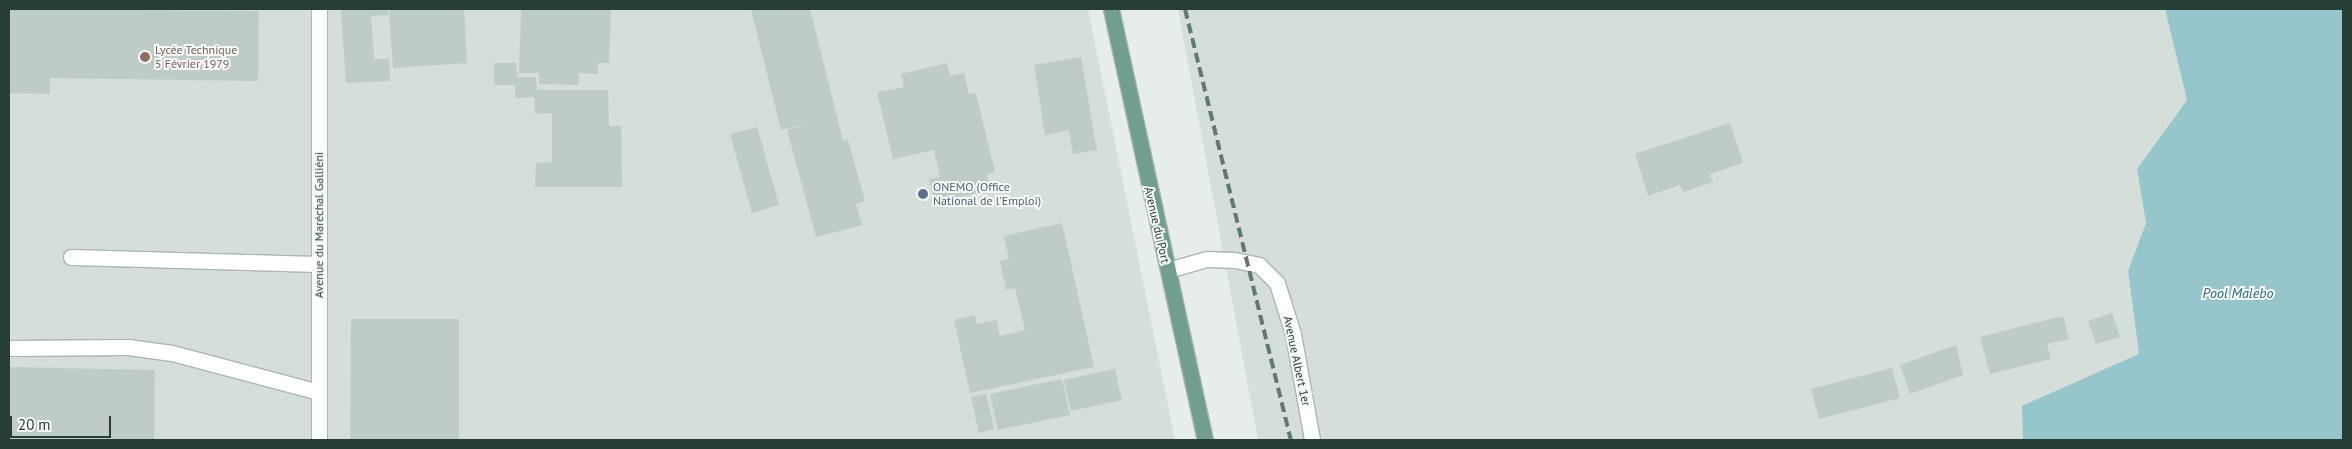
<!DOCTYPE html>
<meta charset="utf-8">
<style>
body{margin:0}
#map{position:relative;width:2352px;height:449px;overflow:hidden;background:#e7eeea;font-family:"PT Sans",sans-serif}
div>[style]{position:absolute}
.built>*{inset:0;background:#d5ded9}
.water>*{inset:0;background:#96c6cc}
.building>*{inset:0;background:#bfcbc6}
.roads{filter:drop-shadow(1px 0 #aab6b1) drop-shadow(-1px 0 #aab6b1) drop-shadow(0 1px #aab6b1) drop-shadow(0 -1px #aab6b1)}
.lane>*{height:15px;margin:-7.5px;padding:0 7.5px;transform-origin:7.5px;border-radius:7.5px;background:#fff}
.street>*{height:15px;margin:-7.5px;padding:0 7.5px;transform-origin:7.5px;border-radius:7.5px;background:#fff}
.primary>*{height:15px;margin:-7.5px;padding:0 7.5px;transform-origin:7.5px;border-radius:7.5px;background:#719e90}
.rail>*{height:4px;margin-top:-2px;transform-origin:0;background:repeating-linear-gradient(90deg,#627972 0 10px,transparent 0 15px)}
.dots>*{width:14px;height:14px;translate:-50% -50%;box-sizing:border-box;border:2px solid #f7faf9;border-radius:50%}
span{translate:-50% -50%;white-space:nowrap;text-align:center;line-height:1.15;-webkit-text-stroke:4px #f7faf9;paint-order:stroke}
.education-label{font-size:12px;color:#785e54}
.left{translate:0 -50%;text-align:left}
.service-label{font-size:12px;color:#4e5e75}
.street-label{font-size:12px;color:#273e37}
.water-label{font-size:14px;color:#276b74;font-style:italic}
.frame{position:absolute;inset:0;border:10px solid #273e37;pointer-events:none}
.scale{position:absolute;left:10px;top:416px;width:101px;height:22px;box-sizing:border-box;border:2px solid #273e37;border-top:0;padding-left:6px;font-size:15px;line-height:18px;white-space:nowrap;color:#273e37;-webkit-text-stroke:4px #f7faf9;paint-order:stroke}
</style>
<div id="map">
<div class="built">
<div style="clip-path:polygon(9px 9px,1088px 9px,1175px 440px,9px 440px)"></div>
<div style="clip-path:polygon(1178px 9px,2165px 9px,2187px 100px,2137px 169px,2146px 223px,2128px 271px,2139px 355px,2121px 440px,1258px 440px)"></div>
</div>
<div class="water">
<div style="clip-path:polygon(2165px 9px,2343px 9px,2343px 440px,2023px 440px,2022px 406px,2139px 354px,2128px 271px,2146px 223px,2137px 169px,2187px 100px)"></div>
</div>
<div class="building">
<div style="clip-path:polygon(9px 9px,259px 11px,258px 81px,50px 78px,50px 94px,9px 93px)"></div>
<div style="clip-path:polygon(341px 9px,388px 9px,388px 15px,371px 16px,374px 59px,389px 59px,390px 81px,346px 83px)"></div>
<div style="clip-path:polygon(389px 9px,464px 9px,467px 63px,393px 68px)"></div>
<div style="clip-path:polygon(521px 9px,611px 9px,609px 63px,598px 63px,598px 74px,579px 73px,579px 85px,539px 84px,539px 73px,519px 73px)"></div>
<div style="clip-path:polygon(751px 9px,810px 9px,843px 141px,848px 140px,865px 201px,856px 204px,862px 225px,816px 237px,787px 130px,816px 122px,781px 130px)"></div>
<div style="clip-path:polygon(1081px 57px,1097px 150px,1073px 154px,1069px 130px,1045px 135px,1034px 65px)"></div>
<div style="clip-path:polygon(494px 63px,516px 63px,517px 77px,536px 77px,537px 90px,608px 90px,609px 126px,621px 126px,622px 187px,535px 187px,536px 163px,552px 162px,552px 113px,535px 114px,534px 97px,515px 98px,515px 85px,494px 85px)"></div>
<div style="clip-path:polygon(947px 63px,950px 76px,964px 73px,969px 94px,976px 93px,995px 172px,987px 174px,990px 190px,935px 203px,929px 179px,940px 177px,934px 150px,893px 159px,877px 92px,904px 87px,901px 74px)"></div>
<div style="clip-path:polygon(1730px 123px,1743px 163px,1710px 174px,1713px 182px,1683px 192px,1680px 185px,1648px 196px,1635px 154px)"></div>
<div style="clip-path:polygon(757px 127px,779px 205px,752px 213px,730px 134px)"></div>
<div style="clip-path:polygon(1062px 223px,1094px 367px,970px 393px,954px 320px,975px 315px,976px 324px,997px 320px,1000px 336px,1025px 330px,1015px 288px,1006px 290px,1000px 261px,1009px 259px,1004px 236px)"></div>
<div style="clip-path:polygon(2112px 313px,2120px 337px,2096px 344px,2088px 321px)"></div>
<div style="clip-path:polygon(2063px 316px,2069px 339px,2047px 344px,2051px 359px,1990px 374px,1980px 337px)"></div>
<div style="clip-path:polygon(351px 319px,459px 319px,459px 440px,350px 440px)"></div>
<div style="clip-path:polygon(1956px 345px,1963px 375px,1910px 394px,1900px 365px)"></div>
<div style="clip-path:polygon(9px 367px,155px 370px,154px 440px,9px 440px)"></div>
<div style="clip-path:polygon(1892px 368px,1900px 398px,1819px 419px,1811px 389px)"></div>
<div style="clip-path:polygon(1115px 369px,1122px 400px,1071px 411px,1064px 380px)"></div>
<div style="clip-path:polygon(1062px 379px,1070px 415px,998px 430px,990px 394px)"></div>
<div style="clip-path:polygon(986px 394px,994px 429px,979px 433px,971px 397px)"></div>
</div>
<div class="roads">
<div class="lane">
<div style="left:71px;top:257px;width:248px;rotate:1.6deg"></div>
<div style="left:9px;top:348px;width:119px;rotate:-0.5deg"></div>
<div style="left:128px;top:347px;width:44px;rotate:7.8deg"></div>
<div style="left:172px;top:353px;width:152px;rotate:14.9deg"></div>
</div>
<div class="street">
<div style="left:319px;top:9px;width:431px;rotate:90deg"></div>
<div style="left:1168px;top:270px;width:41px;rotate:-15.8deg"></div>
<div style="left:1207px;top:259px;width:28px;rotate:2deg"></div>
<div style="left:1235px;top:260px;width:25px;rotate:12deg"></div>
<div style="left:1259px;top:265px;width:25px;rotate:45deg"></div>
<div style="left:1277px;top:283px;width:53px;rotate:72.6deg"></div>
<div style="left:1293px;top:334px;width:108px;rotate:79.8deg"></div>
</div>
<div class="primary">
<div style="left:1111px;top:9px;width:441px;rotate:77.7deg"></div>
</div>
</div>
<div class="rail">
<div style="left:1185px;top:9px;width:444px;rotate:76.2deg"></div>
</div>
<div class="dots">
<div style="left:145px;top:57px;background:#8d6e63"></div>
<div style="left:923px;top:194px;background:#5c6f8a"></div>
</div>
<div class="education-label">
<span class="left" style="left:155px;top:57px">Lycée Technique<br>5 Février 1979</span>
</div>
<div class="service-label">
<span class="left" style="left:933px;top:194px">ONEMO (Office<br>National de l'Emploi)</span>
</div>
<div class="street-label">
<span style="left:319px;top:225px;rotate:-90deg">Avenue du Maréchal Galliéni</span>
<span style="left:1157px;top:225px;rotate:77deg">Avenue du Port</span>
<span style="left:1297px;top:361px;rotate:78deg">Avenue Albert 1er</span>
</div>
<div class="water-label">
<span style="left:2238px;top:293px">Pool Malebo</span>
</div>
<div class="frame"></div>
<div class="scale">20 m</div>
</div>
